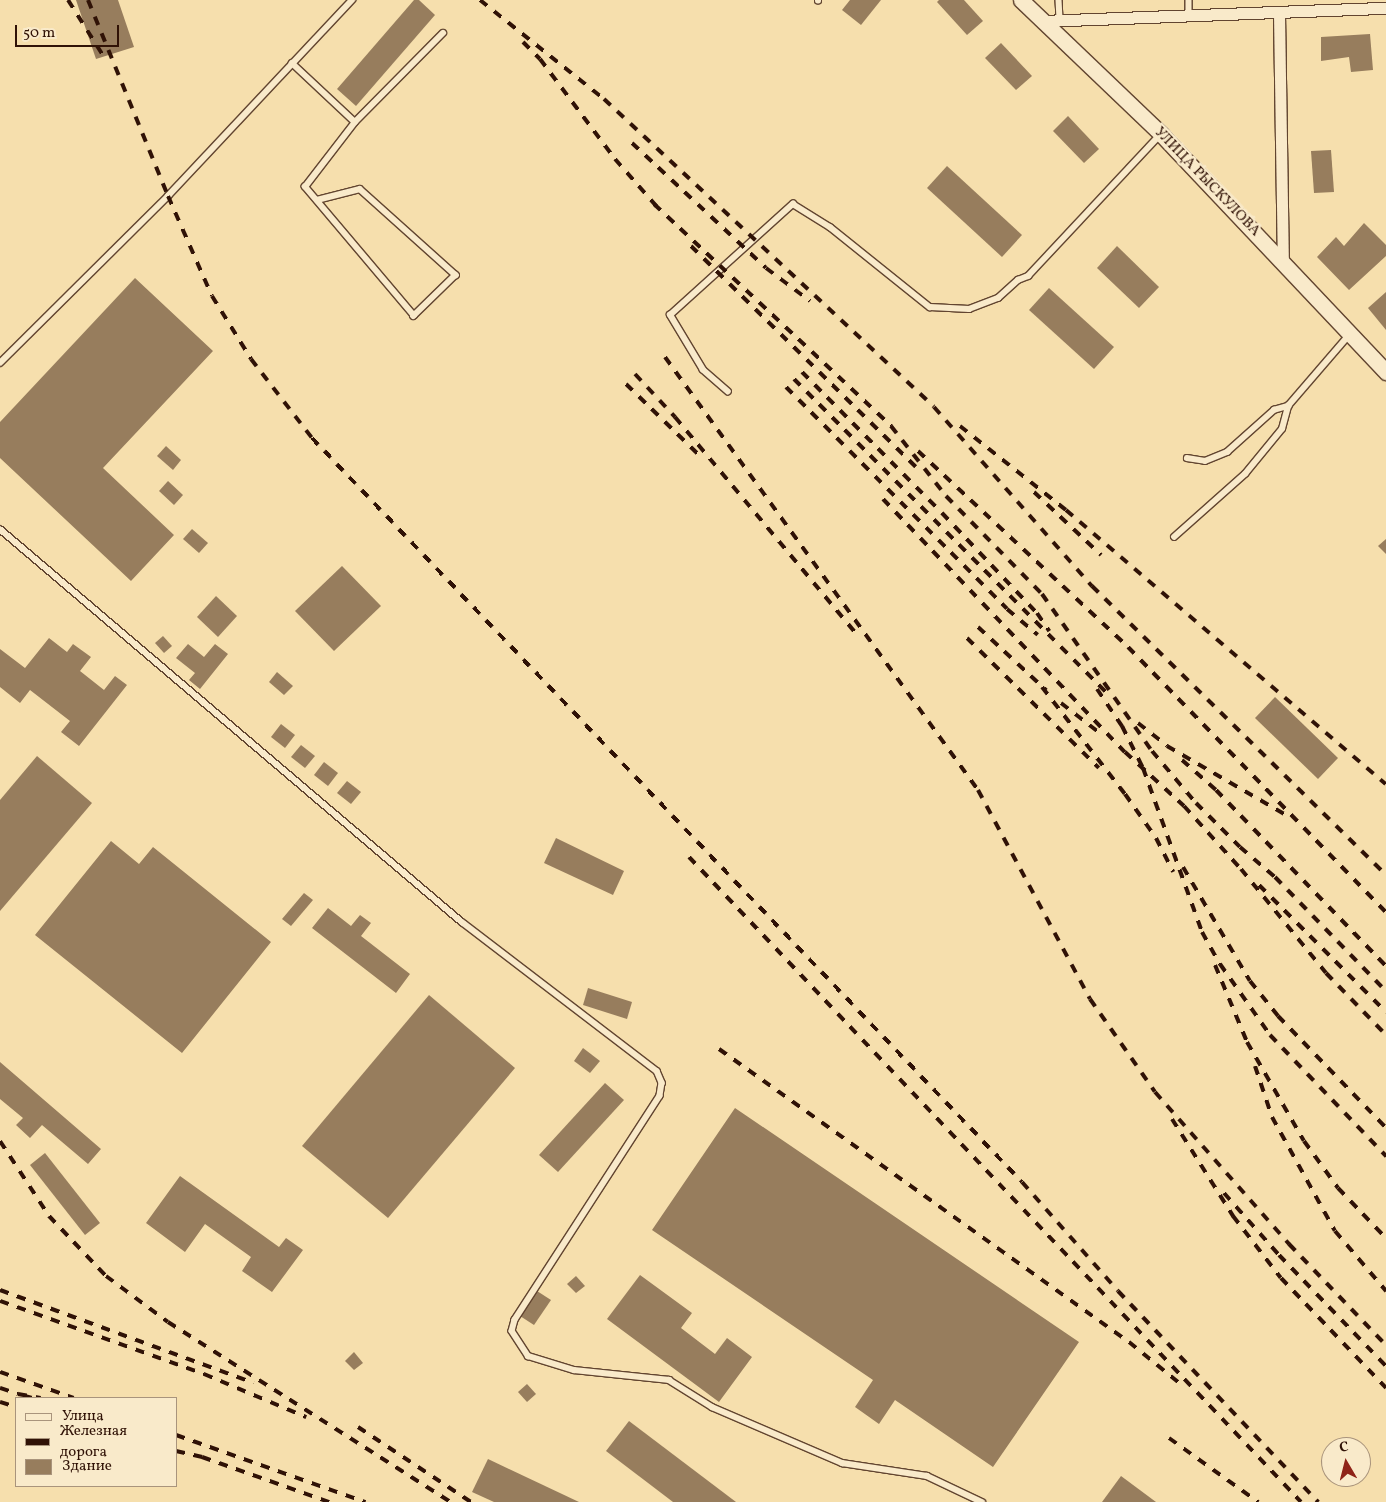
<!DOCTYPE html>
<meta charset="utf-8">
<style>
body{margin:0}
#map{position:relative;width:1386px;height:1502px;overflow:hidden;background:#f6dfad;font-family:Vollkorn,serif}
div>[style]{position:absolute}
.building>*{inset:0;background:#977d5d}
.roads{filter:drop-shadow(1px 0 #624530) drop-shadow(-1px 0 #624530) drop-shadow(0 1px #624530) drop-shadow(0 -1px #624530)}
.service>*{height:5.5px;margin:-2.75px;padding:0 2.75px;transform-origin:2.75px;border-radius:2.75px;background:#f9eaca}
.minor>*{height:11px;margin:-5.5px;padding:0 5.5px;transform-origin:5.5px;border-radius:5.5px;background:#f9eaca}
.tertiary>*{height:15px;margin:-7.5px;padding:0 7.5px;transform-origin:7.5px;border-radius:7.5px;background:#f9eaca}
.rail>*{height:4px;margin-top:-2px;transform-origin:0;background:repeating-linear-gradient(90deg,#301206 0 9px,transparent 0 18px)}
span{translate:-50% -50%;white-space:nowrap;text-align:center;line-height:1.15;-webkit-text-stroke:5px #f9eaca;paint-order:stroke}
.street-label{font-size:15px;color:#301206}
.legend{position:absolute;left:15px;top:1397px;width:162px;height:90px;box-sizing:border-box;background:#f9eaca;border:1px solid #a9947c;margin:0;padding:6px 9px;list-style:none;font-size:15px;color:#301206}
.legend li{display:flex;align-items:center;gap:10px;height:25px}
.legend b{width:25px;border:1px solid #a9947c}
.north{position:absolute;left:1321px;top:1437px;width:50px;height:50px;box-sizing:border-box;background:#f9eaca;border:1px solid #a9947c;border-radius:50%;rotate:352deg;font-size:14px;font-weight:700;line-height:20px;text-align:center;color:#301206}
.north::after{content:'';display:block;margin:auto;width:18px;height:22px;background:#8f2418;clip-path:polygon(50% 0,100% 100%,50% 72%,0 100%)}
.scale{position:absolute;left:15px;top:25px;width:104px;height:22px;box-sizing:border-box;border:2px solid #301206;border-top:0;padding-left:6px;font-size:15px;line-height:18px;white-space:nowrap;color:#301206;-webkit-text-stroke:4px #f9eaca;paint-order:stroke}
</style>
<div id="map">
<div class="building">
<div style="clip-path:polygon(76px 0,118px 0,134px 47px,96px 59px)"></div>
<div style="clip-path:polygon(414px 0,419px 0,435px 15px,356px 106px,337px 89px)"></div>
<div style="clip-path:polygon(850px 0,881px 0,861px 25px,842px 10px)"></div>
<div style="clip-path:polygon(939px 0,964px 0,983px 21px,967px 35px,937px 2px)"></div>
<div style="clip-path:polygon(1370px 34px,1373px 70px,1351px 72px,1349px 57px,1321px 61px,1321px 37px)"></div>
<div style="clip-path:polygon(1001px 43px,1032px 76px,1016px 90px,985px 58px)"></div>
<div style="clip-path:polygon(1068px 116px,1099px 149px,1084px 163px,1053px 131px)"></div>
<div style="clip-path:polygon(1331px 150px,1334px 192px,1314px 193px,1311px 151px)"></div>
<div style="clip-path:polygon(947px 166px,1022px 235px,1002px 257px,927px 188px)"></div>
<div style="clip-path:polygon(1364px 223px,1386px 245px,1386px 256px,1349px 290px,1317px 257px,1336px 237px,1344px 246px)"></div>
<div style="clip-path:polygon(1117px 246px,1159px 287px,1139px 308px,1097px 268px)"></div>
<div style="clip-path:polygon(135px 278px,213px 351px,103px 468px,174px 535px,131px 581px,0 458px,0 422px)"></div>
<div style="clip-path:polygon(1049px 288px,1114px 347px,1094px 369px,1029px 310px)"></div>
<div style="clip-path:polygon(1386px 292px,1386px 330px,1368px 308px)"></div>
<div style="clip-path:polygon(166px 446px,181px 460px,173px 470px,157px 456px)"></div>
<div style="clip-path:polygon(168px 481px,183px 495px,174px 505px,159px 491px)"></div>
<div style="clip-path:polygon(192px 529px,208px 543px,199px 553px,183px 539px)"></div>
<div style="clip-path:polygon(1386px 539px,1386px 554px,1378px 546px)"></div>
<div style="clip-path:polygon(342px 566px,381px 606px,334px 651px,295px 611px)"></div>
<div style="clip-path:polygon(216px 596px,237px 616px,218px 637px,197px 617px)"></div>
<div style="clip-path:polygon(163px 636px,172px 646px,164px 653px,155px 643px)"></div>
<div style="clip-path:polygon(49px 638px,67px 652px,73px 644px,91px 657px,80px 671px,104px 690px,115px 676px,127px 685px,79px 746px,61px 732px,70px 721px,30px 690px,20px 703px,0 687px,0 649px,25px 668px)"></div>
<div style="clip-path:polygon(188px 644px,204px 657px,215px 644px,228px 654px,200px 689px,189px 680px,195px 673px,176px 658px)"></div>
<div style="clip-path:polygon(277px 672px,293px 686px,284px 695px,269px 682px)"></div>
<div style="clip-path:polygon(1275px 697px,1338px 758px,1318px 779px,1255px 718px)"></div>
<div style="clip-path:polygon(281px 724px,295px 735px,285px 748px,271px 737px)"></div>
<div style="clip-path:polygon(301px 745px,315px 756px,305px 768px,291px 757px)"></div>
<div style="clip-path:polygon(37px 756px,92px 803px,0 911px,0 800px)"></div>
<div style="clip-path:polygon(324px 762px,338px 773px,328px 786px,314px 775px)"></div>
<div style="clip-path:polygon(347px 781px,361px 792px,351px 804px,337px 793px)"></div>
<div style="clip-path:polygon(556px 838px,624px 871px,613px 895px,544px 863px)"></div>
<div style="clip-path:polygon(111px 841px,139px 864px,153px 847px,271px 942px,182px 1053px,35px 935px)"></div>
<div style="clip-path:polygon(304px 893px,313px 900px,291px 926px,282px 919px)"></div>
<div style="clip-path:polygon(328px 908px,351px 926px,360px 915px,371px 923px,361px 936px,410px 974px,396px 993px,312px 928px)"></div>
<div style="clip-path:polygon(588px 988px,632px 1002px,627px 1019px,583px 1005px)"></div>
<div style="clip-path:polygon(429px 995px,515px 1068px,388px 1218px,302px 1146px)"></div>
<div style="clip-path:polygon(583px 1048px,600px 1061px,590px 1073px,574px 1061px)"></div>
<div style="clip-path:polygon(0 1062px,101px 1149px,88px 1164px,42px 1125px,30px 1138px,16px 1125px,23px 1118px,0 1099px)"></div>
<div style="clip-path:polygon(605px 1083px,624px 1100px,558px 1172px,539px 1155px)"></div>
<div style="clip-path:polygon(735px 1108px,1079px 1342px,993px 1467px,895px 1400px,879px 1424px,855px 1407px,873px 1380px,652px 1230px)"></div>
<div style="clip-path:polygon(45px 1153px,100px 1223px,85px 1235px,30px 1165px)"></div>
<div style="clip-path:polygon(180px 1176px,279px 1247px,286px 1238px,303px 1250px,272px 1292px,242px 1271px,251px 1257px,205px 1224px,185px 1252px,146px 1223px)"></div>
<div style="clip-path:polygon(640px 1275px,692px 1313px,681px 1328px,715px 1354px,727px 1338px,752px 1357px,719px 1402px,607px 1319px)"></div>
<div style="clip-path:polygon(576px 1276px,585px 1286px,576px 1293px,567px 1284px)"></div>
<div style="clip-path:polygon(537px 1291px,551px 1300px,534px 1325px,520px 1316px)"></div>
<div style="clip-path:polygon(354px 1352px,363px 1363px,354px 1370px,345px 1361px)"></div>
<div style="clip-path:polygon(527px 1384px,536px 1394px,527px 1402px,518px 1392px)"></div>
<div style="clip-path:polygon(629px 1421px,736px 1502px,673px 1502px,606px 1451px)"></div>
<div style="clip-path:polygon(488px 1459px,579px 1502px,494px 1502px,472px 1492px)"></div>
<div style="clip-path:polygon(1121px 1476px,1156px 1502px,1102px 1502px)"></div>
</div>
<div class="roads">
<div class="service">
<div style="left:1059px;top:0;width:20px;rotate:87deg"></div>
<div style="left:1189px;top:0;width:14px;rotate:90deg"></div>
<div style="left:818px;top:1px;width:1px;rotate:-90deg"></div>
<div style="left:292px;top:63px;width:86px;rotate:43.1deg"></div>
<div style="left:355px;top:122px;width:125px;rotate:-45.3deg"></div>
<div style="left:317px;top:200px;width:44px;rotate:-14.3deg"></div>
<div style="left:360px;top:189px;width:129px;rotate:41.9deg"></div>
<div style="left:456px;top:275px;width:59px;rotate:135.7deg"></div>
<div style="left:414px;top:316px;width:169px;rotate:-130.2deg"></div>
<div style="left:305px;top:187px;width:82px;rotate:-52.4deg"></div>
<div style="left:0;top:363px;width:237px;rotate:-44.8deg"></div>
<div style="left:168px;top:196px;width:269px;rotate:-46.8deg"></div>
<div style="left:728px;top:392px;width:33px;rotate:-139deg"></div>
<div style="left:703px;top:370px;width:64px;rotate:-121deg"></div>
<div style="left:670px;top:315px;width:166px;rotate:-42.1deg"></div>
<div style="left:793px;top:204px;width:44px;rotate:31.9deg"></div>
<div style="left:830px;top:227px;width:128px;rotate:38.7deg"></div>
<div style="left:930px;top:307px;width:39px;rotate:3deg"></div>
<div style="left:969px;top:309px;width:31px;rotate:-21deg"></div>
<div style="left:998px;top:298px;width:27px;rotate:-42deg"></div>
<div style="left:1018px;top:280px;width:11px;rotate:-22deg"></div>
<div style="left:1028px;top:276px;width:193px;rotate:-46.9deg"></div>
<div style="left:1187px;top:458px;width:18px;rotate:9deg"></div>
<div style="left:1205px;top:461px;width:24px;rotate:-22deg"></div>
<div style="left:1227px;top:452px;width:63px;rotate:-41.8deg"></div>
<div style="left:1274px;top:410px;width:15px;rotate:-16deg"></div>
<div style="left:0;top:529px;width:607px;rotate:40.39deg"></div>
<div style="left:462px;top:922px;width:245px;rotate:37.4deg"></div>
<div style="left:657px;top:1071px;width:13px;rotate:67deg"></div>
<div style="left:662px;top:1083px;width:13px;rotate:99deg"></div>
<div style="left:660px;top:1096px;width:267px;rotate:122.9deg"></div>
<div style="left:515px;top:1320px;width:11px;rotate:105deg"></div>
<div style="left:512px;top:1331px;width:30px;rotate:57deg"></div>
<div style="left:528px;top:1356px;width:48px;rotate:16.9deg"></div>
<div style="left:574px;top:1370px;width:96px;rotate:6deg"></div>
<div style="left:669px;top:1380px;width:51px;rotate:32.1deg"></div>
<div style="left:712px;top:1407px;width:142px;rotate:23.3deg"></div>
<div style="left:842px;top:1463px;width:86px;rotate:8.7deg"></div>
<div style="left:927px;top:1476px;width:61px;rotate:25.3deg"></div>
<div style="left:1174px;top:537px;width:95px;rotate:-41.6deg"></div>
<div style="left:1245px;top:474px;width:58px;rotate:-50.6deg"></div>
<div style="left:1282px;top:429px;width:24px;rotate:-75deg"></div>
<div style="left:1288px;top:406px;width:95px;rotate:-49.3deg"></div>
</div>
<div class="minor">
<div style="left:1279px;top:14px;width:248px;rotate:89.1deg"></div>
<div style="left:1042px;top:21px;width:344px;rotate:-2.2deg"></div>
</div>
<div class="tertiary">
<div style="left:1021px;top:0;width:194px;rotate:43.7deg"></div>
<div style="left:1161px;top:134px;width:328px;rotate:46.6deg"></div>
</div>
</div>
<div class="rail">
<div style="left:68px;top:0;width:71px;rotate:57.7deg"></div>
<div style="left:88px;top:0;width:212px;rotate:67.8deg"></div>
<div style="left:168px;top:196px;width:109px;rotate:66.3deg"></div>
<div style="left:212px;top:296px;width:74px;rotate:58.2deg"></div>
<div style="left:251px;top:359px;width:100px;rotate:52.3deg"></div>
<div style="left:312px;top:438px;width:1028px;rotate:46.34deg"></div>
<div style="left:1022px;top:1182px;width:145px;rotate:48.6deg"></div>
<div style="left:1118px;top:1291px;width:291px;rotate:46.5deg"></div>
<div style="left:480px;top:0;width:159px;rotate:38.6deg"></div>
<div style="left:604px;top:99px;width:451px;rotate:43deg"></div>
<div style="left:934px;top:407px;width:239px;rotate:48.6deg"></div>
<div style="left:1092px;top:586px;width:412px;rotate:44.5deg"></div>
<div style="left:523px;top:42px;width:24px;rotate:45deg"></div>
<div style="left:540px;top:59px;width:125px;rotate:53.1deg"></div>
<div style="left:615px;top:159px;width:65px;rotate:48.7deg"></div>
<div style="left:632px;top:143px;width:183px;rotate:43deg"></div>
<div style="left:766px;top:268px;width:55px;rotate:36.9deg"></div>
<div style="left:654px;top:204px;width:325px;rotate:43.1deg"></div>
<div style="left:891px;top:426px;width:89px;rotate:51.8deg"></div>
<div style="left:946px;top:496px;width:137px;rotate:45.6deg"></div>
<div style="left:1042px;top:594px;width:192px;rotate:55deg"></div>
<div style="left:1152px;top:751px;width:68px;rotate:49.8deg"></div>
<div style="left:1196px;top:803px;width:62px;rotate:45deg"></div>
<div style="left:1240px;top:847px;width:46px;rotate:40.6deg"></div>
<div style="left:1275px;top:877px;width:159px;rotate:45.8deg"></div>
<div style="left:691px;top:246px;width:315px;rotate:44.5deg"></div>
<div style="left:665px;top:357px;width:534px;rotate:54.14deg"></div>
<div style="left:978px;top:790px;width:237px;rotate:61.8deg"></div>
<div style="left:1090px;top:999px;width:113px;rotate:55deg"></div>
<div style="left:1155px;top:1092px;width:203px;rotate:48.6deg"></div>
<div style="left:1289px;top:1244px;width:140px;rotate:46.2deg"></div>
<div style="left:802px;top:372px;width:199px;rotate:45.2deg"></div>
<div style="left:942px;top:513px;width:138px;rotate:46.5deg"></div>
<div style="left:1037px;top:613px;width:22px;rotate:56deg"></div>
<div style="left:635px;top:374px;width:59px;rotate:47.1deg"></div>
<div style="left:675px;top:417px;width:285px;rotate:50.1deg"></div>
<div style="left:794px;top:379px;width:442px;rotate:45.1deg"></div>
<div style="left:626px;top:384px;width:105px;rotate:44.2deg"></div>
<div style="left:786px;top:387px;width:313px;rotate:45.1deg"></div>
<div style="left:1007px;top:609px;width:40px;rotate:40deg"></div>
<div style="left:960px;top:426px;width:135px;rotate:38.4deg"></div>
<div style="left:1066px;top:510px;width:421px;rotate:40.6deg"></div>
<div style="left:918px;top:451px;width:287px;rotate:43deg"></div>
<div style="left:1128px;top:647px;width:370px;rotate:45.8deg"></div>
<div style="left:1034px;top:492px;width:92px;rotate:43.2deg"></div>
<div style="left:883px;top:499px;width:350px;rotate:46.3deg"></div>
<div style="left:1125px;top:752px;width:80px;rotate:42.5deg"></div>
<div style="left:1184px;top:806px;width:85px;rotate:47.9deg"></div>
<div style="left:1241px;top:869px;width:134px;rotate:50.7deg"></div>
<div style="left:1326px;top:973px;width:86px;rotate:45.9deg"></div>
<div style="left:978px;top:627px;width:93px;rotate:42.8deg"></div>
<div style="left:967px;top:638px;width:185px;rotate:44.6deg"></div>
<div style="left:1042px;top:687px;width:135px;rotate:52.2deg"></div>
<div style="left:1125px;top:794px;width:54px;rotate:54.8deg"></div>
<div style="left:1156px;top:838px;width:38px;rotate:63deg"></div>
<div style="left:1097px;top:689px;width:45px;rotate:56deg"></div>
<div style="left:1122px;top:726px;width:47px;rotate:63.4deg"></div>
<div style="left:1143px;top:768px;width:174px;rotate:70.2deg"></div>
<div style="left:1202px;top:932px;width:37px;rotate:61deg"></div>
<div style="left:1220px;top:964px;width:87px;rotate:54.8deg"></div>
<div style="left:1270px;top:1035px;width:168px;rotate:46.2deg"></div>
<div style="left:1061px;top:703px;width:51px;rotate:37.8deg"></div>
<div style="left:1138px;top:723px;width:37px;rotate:38deg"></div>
<div style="left:1167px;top:746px;width:138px;rotate:30.1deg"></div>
<div style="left:1182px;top:760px;width:45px;rotate:41.4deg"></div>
<div style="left:1216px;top:790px;width:245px;rotate:46deg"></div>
<div style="left:689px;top:857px;width:889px;rotate:46.5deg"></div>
<div style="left:1183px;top:867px;width:132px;rotate:59.6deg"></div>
<div style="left:1250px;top:981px;width:45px;rotate:51.3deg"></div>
<div style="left:1278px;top:1016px;width:156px;rotate:46deg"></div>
<div style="left:1259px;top:885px;width:180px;rotate:45deg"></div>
<div style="left:1215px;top:965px;width:83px;rotate:67.4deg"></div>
<div style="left:1247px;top:1042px;width:114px;rotate:60.1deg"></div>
<div style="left:1304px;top:1141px;width:58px;rotate:54.1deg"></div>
<div style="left:1338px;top:1188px;width:69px;rotate:46.2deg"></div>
<div style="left:719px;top:1049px;width:504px;rotate:35.55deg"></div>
<div style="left:1129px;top:1342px;width:70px;rotate:39.2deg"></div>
<div style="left:1255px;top:1066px;width:54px;rotate:71.6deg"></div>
<div style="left:1272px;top:1117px;width:130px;rotate:61.1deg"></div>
<div style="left:1335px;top:1231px;width:79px;rotate:49.6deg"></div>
<div style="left:1172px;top:1119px;width:115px;rotate:57.8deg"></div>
<div style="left:1233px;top:1216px;width:78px;rotate:52.3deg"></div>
<div style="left:1281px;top:1278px;width:152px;rotate:46.3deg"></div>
<div style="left:0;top:1141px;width:90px;rotate:56.8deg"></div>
<div style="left:49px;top:1216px;width:83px;rotate:46.5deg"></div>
<div style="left:106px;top:1276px;width:77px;rotate:36.6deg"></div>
<div style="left:168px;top:1322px;width:335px;rotate:32.5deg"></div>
<div style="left:1224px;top:1193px;width:83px;rotate:48.4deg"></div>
<div style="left:1279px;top:1255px;width:154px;rotate:46.1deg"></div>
<div style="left:0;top:1290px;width:270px;rotate:20.1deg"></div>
<div style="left:0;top:1301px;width:217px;rotate:19.7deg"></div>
<div style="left:204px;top:1374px;width:111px;rotate:22.9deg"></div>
<div style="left:0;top:1372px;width:78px;rotate:19.4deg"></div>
<div style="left:0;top:1388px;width:19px;rotate:18deg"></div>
<div style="left:32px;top:1398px;width:15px;rotate:-164deg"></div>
<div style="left:18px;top:1394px;width:23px;rotate:10deg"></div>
<div style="left:0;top:1402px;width:17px;rotate:17deg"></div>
<div style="left:358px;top:1427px;width:136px;rotate:33.6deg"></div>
<div style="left:176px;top:1435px;width:201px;rotate:19.5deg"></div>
<div style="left:1169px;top:1438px;width:110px;rotate:35.7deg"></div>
<div style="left:176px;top:1451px;width:27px;rotate:13deg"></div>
<div style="left:202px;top:1457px;width:135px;rotate:19.5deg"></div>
</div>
<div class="street-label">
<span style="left:1207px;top:182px;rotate:46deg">УЛИЦА РЫСКУЛОВА</span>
</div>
<ul class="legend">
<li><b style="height:6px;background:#f9eaca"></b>Улица</li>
<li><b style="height:6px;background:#301206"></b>Железная дорога</li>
<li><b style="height:14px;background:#977d5d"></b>Здание</li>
</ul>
<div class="north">С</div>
<div class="scale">50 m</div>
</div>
